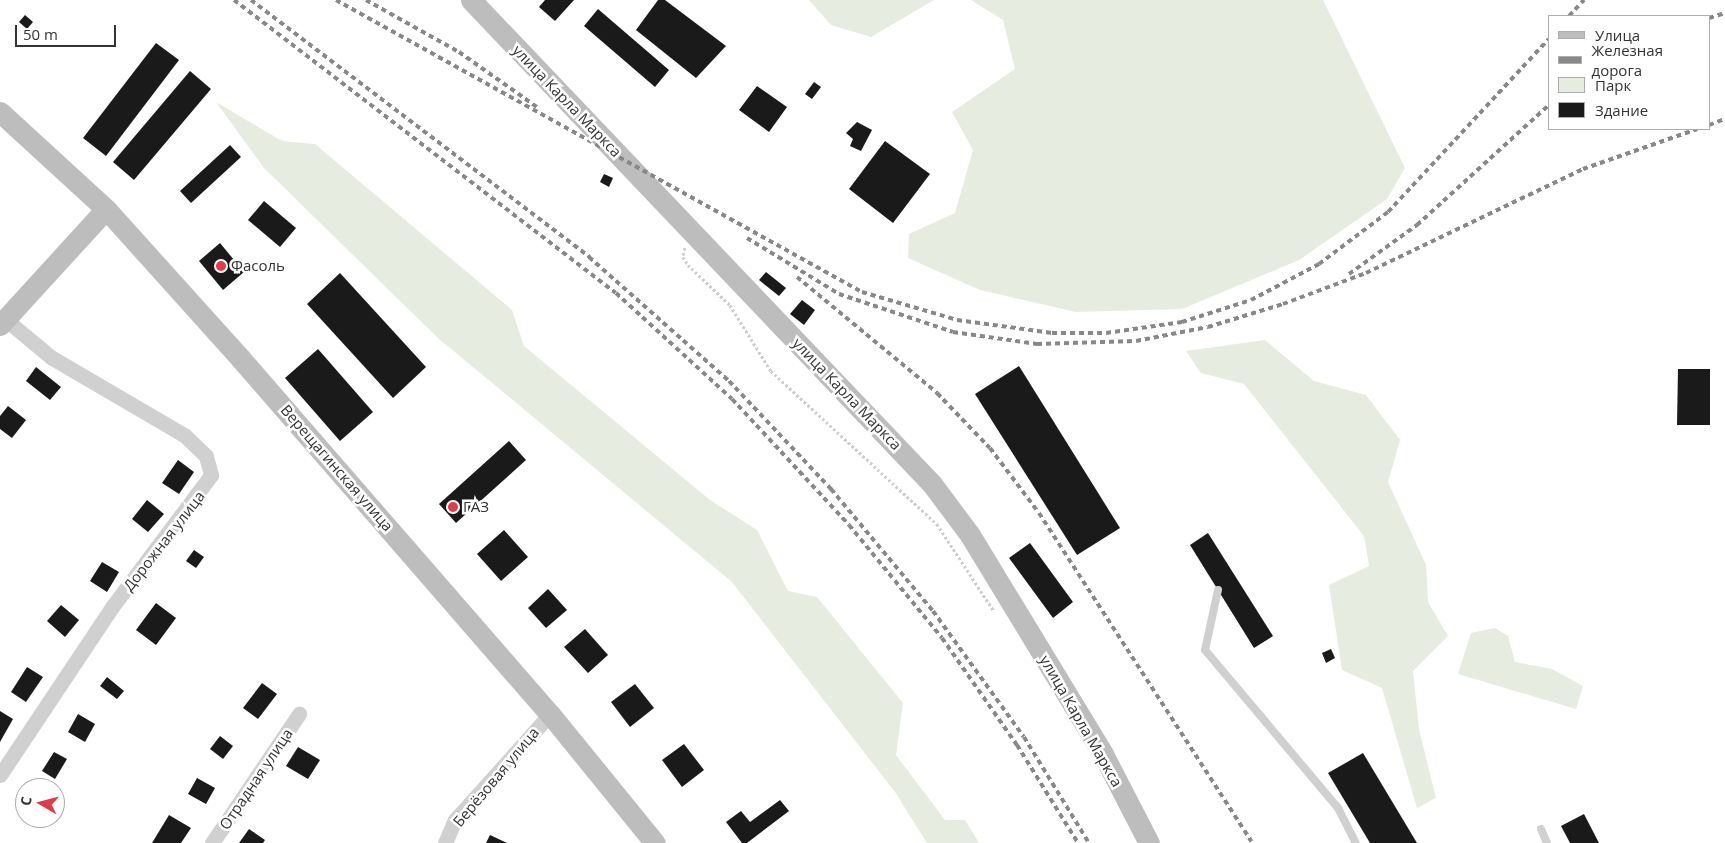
<!DOCTYPE html>
<meta charset="utf-8">
<style>
body{margin:0}
#map{position:relative;width:1725px;height:843px;overflow:hidden;background:#fff;font-family:"Open Sans",sans-serif}
div>[style]{position:absolute}
.green>*{inset:0;background:#e6ecdf}
.building>*{inset:0;background:#1a1a1a}
.path>*{height:2.5px;margin-top:-1.25px;transform-origin:0;background:repeating-linear-gradient(90deg,#cdcdcd 0 2.5px,transparent 0 5px)}
.lane>*{height:8px;margin:-4px;padding:0 4px;transform-origin:4px;border-radius:4px;background:#d0d0d0}
.street>*{height:15px;margin:-7.5px;padding:0 7.5px;transform-origin:7.5px;border-radius:7.5px;background:#d0d0d0}
.secondary>*{height:21px;margin:-10.5px;padding:0 10.5px;transform-origin:10.5px;border-radius:10.5px;background:#bdbdbd}
.rail>*{height:4px;margin-top:-2px;transform-origin:0;background:repeating-linear-gradient(90deg,#888 0 5px,transparent 0 9px)}
.dots>*{width:14px;height:14px;translate:-50% -50%;box-sizing:border-box;border:2px solid #fff;border-radius:50%}
span{translate:-50% -50%;white-space:nowrap;text-align:center;line-height:1.15;-webkit-text-stroke:5px #fff;paint-order:stroke}
.street-label{font-size:15px;color:#333}
.poi-label{font-size:15px;color:#333}
.left{translate:0 -50%;text-align:left}
.legend{position:absolute;left:1548px;top:15px;width:162px;height:115px;box-sizing:border-box;background:#fff;border:1px solid #adadad;margin:0;padding:6px 9px;list-style:none;font-size:15px;color:#333}
.legend li{display:flex;align-items:center;gap:10px;height:25px}
.legend b{width:25px;border:1px solid #adadad}
.north{position:absolute;left:15px;top:778px;width:50px;height:50px;box-sizing:border-box;background:#fff;border:1px solid #adadad;border-radius:50%;rotate:278deg;font-size:14px;font-weight:700;line-height:20px;text-align:center;color:#333}
.north::after{content:'';display:block;margin:auto;width:18px;height:22px;background:#e63946;clip-path:polygon(50% 0,100% 100%,50% 72%,0 100%)}
.scale{position:absolute;left:15px;top:25px;width:101px;height:22px;box-sizing:border-box;border:2px solid #333;border-top:0;padding-left:6px;font-size:15px;line-height:18px;white-space:nowrap;color:#333;-webkit-text-stroke:4px #fff;paint-order:stroke}
</style>
<div id="map">
<div class="green">
<div style="clip-path:polygon(809px 0,934px 0,871px 37px,831px 25px)"></div>
<div style="clip-path:polygon(971px 0,1323px 0,1405px 168px,1387px 199px,1299px 260px,1182px 309px,1076px 312px,980px 290px,908px 258px,909px 234px,955px 213px,973px 150px,952px 112px,1015px 69px,1003px 20px)"></div>
<div style="clip-path:polygon(216px 102px,282px 141px,315px 144px,512px 310px,524px 346px,710px 500px,757px 530px,788px 591px,817px 597px,903px 703px,896px 755px,945px 820px,965px 820px,979px 843px,927px 843px,895px 792px,732px 582px,438px 338px,264px 168px)"></div>
<div style="clip-path:polygon(1265px 340px,1314px 381px,1366px 395px,1400px 440px,1388px 482px,1426px 565px,1428px 602px,1448px 636px,1413px 671px,1419px 729px,1436px 798px,1417px 808px,1382px 688px,1342px 670px,1329px 585px,1369px 566px,1364px 536px,1244px 384px,1201px 373px,1186px 351px)"></div>
<div style="clip-path:polygon(1495px 628px,1508px 636px,1515px 662px,1552px 669px,1583px 686px,1576px 709px,1458px 674px,1471px 633px)"></div>
</div>
<div class="building">
<div style="clip-path:polygon(545px 0,574px 0,555px 21px,539px 7px)"></div>
<div style="clip-path:polygon(658px 0,665px 0,726px 46px,696px 78px,636px 30px)"></div>
<div style="clip-path:polygon(598px 9px,669px 70px,655px 87px,584px 26px)"></div>
<div style="clip-path:polygon(25px 15px,33px 22px,27px 29px,19px 22px)"></div>
<div style="clip-path:polygon(156px 43px,179px 60px,106px 156px,83px 138px)"></div>
<div style="clip-path:polygon(190px 71px,211px 89px,134px 180px,113px 162px)"></div>
<div style="clip-path:polygon(814px 82px,821px 87px,812px 99px,805px 94px)"></div>
<div style="clip-path:polygon(757px 86px,787px 107px,769px 132px,739px 110px)"></div>
<div style="clip-path:polygon(857px 122px,872px 130px,861px 151px,850px 146px,853px 139px,846px 133px)"></div>
<div style="clip-path:polygon(885px 141px,930px 174px,893px 223px,849px 189px)"></div>
<div style="clip-path:polygon(230px 145px,241px 157px,191px 203px,180px 191px)"></div>
<div style="clip-path:polygon(604px 174px,613px 178px,609px 187px,600px 182px)"></div>
<div style="clip-path:polygon(264px 201px,296px 228px,280px 247px,248px 220px)"></div>
<div style="clip-path:polygon(220px 243px,244px 272px,223px 290px,199px 261px)"></div>
<div style="clip-path:polygon(766px 272px,786px 288px,779px 296px,759px 280px)"></div>
<div style="clip-path:polygon(340px 273px,426px 367px,393px 398px,307px 304px)"></div>
<div style="clip-path:polygon(802px 300px,815px 310px,804px 325px,790px 314px)"></div>
<div style="clip-path:polygon(318px 349px,373px 412px,340px 441px,285px 378px)"></div>
<div style="clip-path:polygon(1019px 366px,1120px 528px,1077px 555px,975px 394px)"></div>
<div style="clip-path:polygon(36px 367px,61px 387px,50px 400px,26px 381px)"></div>
<div style="clip-path:polygon(1678px 369px,1710px 369px,1710px 425px,1677px 425px)"></div>
<div style="clip-path:polygon(8px 406px,26px 420px,12px 438px,0 429px,0 416px)"></div>
<div style="clip-path:polygon(509px 441px,526px 460px,456px 523px,439px 504px)"></div>
<div style="clip-path:polygon(178px 460px,194px 472px,179px 494px,162px 483px)"></div>
<div style="clip-path:polygon(147px 500px,164px 514px,148px 532px,132px 519px)"></div>
<div style="clip-path:polygon(504px 530px,528px 557px,501px 581px,477px 554px)"></div>
<div style="clip-path:polygon(1208px 533px,1273px 636px,1254px 648px,1190px 545px)"></div>
<div style="clip-path:polygon(1030px 543px,1073px 602px,1053px 618px,1009px 558px)"></div>
<div style="clip-path:polygon(194px 550px,204px 557px,196px 568px,186px 561px)"></div>
<div style="clip-path:polygon(102px 562px,119px 572px,107px 592px,90px 581px)"></div>
<div style="clip-path:polygon(548px 589px,567px 610px,546px 628px,528px 608px)"></div>
<div style="clip-path:polygon(156px 603px,176px 618px,156px 645px,136px 630px)"></div>
<div style="clip-path:polygon(61px 605px,79px 620px,65px 637px,47px 621px)"></div>
<div style="clip-path:polygon(585px 629px,608px 655px,588px 673px,564px 647px)"></div>
<div style="clip-path:polygon(1331px 649px,1335px 658px,1326px 663px,1322px 653px)"></div>
<div style="clip-path:polygon(27px 667px,43px 677px,26px 702px,11px 692px)"></div>
<div style="clip-path:polygon(107px 677px,124px 691px,117px 699px,100px 686px)"></div>
<div style="clip-path:polygon(262px 683px,277px 694px,258px 719px,243px 708px)"></div>
<div style="clip-path:polygon(635px 684px,654px 708px,630px 727px,611px 702px)"></div>
<div style="clip-path:polygon(0 711px,13px 719px,0 742px)"></div>
<div style="clip-path:polygon(78px 714px,95px 724px,85px 742px,68px 732px)"></div>
<div style="clip-path:polygon(220px 736px,233px 746px,223px 759px,210px 749px)"></div>
<div style="clip-path:polygon(684px 744px,704px 770px,682px 787px,662px 760px)"></div>
<div style="clip-path:polygon(298px 747px,320px 760px,308px 779px,286px 766px)"></div>
<div style="clip-path:polygon(54px 752px,67px 759px,55px 779px,42px 771px)"></div>
<div style="clip-path:polygon(1363px 753px,1417px 843px,1370px 843px,1328px 773px)"></div>
<div style="clip-path:polygon(197px 778px,215px 788px,206px 804px,188px 794px)"></div>
<div style="clip-path:polygon(780px 800px,789px 811px,747px 843px,742px 843px,726px 822px,741px 811px,750px 822px)"></div>
<div style="clip-path:polygon(25px 801px,25px 816px,19px 812px)"></div>
<div style="clip-path:polygon(1584px 814px,1599px 843px,1570px 843px,1561px 826px)"></div>
<div style="clip-path:polygon(169px 815px,191px 828px,181px 843px,152px 843px)"></div>
<div style="clip-path:polygon(249px 829px,265px 840px,263px 843px,239px 843px)"></div>
<div style="clip-path:polygon(490px 835px,507px 843px,486px 843px)"></div>
</div>
<div class="path">
<div style="left:685px;top:248px;width:9px;rotate:103deg"></div>
<div style="left:683px;top:257px;width:9px;rotate:58deg"></div>
<div style="left:688px;top:265px;width:58px;rotate:43.6deg"></div>
<div style="left:730px;top:305px;width:78px;rotate:58.2deg"></div>
<div style="left:771px;top:371px;width:226px;rotate:42.7deg"></div>
<div style="left:937px;top:524px;width:104px;rotate:56.8deg"></div>
</div>
<div class="lane">
<div style="left:1218px;top:590px;width:61px;rotate:102.2deg"></div>
<div style="left:1205px;top:650px;width:207px;rotate:49.9deg"></div>
<div style="left:1338px;top:808px;width:39px;rotate:63deg"></div>
<div style="left:1541px;top:829px;width:15px;rotate:67deg"></div>
</div>
<div class="street">
<div style="left:0;top:775px;width:202px;rotate:-56.3deg"></div>
<div style="left:112px;top:607px;width:165px;rotate:-53.1deg"></div>
<div style="left:211px;top:475px;width:20px;rotate:-105deg"></div>
<div style="left:206px;top:456px;width:30px;rotate:-136deg"></div>
<div style="left:184px;top:435px;width:153px;rotate:-149.7deg"></div>
<div style="left:52px;top:358px;width:61px;rotate:-140.3deg"></div>
<div style="left:212px;top:843px;width:156px;rotate:-56deg"></div>
<div style="left:445px;top:843px;width:25px;rotate:-67deg"></div>
<div style="left:455px;top:820px;width:142px;rotate:-48.1deg"></div>
</div>
<div class="secondary">
<div style="left:471px;top:0;width:668px;rotate:46.39deg"></div>
<div style="left:932px;top:484px;width:64px;rotate:53.3deg"></div>
<div style="left:970px;top:535px;width:256px;rotate:58.7deg"></div>
<div style="left:1103px;top:754px;width:100px;rotate:62.7deg"></div>
<div style="left:0;top:112px;width:144px;rotate:42.5deg"></div>
<div style="left:106px;top:209px;width:202px;rotate:48deg"></div>
<div style="left:241px;top:359px;width:471px;rotate:49deg"></div>
<div style="left:550px;top:714px;width:166px;rotate:50.9deg"></div>
<div style="left:0;top:325px;width:157px;rotate:-47.6deg"></div>
</div>
<div class="rail">
<div style="left:234px;top:0;width:481px;rotate:37.5deg"></div>
<div style="left:616px;top:293px;width:157px;rotate:42.4deg"></div>
<div style="left:732px;top:399px;width:172px;rotate:47.1deg"></div>
<div style="left:849px;top:525px;width:146px;rotate:50.5deg"></div>
<div style="left:942px;top:638px;width:131px;rotate:55deg"></div>
<div style="left:1017px;top:745px;width:115px;rotate:58.1deg"></div>
<div style="left:251px;top:0;width:425px;rotate:37.2deg"></div>
<div style="left:589px;top:257px;width:187px;rotate:41.5deg"></div>
<div style="left:729px;top:381px;width:149px;rotate:46.6deg"></div>
<div style="left:831px;top:489px;width:159px;rotate:50.1deg"></div>
<div style="left:933px;top:611px;width:155px;rotate:54.2deg"></div>
<div style="left:1024px;top:737px;width:124px;rotate:58.5deg"></div>
<div style="left:336px;top:0;width:602px;rotate:29.04deg"></div>
<div style="left:862px;top:292px;width:99px;rotate:16.4deg"></div>
<div style="left:957px;top:320px;width:96px;rotate:7.8deg"></div>
<div style="left:1052px;top:333px;width:54px"></div>
<div style="left:1106px;top:333px;width:77px;rotate:-8.2deg"></div>
<div style="left:1182px;top:322px;width:72px;rotate:-17.7deg"></div>
<div style="left:1251px;top:300px;width:77px;rotate:-27.9deg"></div>
<div style="left:1319px;top:264px;width:86px;rotate:-37deg"></div>
<div style="left:1388px;top:212px;width:236px;rotate:-47.1deg"></div>
<div style="left:366px;top:0;width:107px;rotate:29.2deg"></div>
<div style="left:459px;top:52px;width:95px;rotate:35.2deg"></div>
<div style="left:1569px;top:16px;width:22px;rotate:-47deg"></div>
<div style="left:1709px;top:18px;width:17px;rotate:-17deg"></div>
<div style="left:1709px;top:125px;width:17px;rotate:-21deg"></div>
<div style="left:747px;top:238px;width:108px;rotate:31.3deg"></div>
<div style="left:839px;top:294px;width:120px;rotate:18.4deg"></div>
<div style="left:953px;top:332px;width:85px;rotate:8.1deg"></div>
<div style="left:1037px;top:344px;width:99px;rotate:-1.7deg"></div>
<div style="left:1136px;top:341px;width:73px;rotate:-11deg"></div>
<div style="left:1208px;top:327px;width:78px;rotate:-17deg"></div>
<div style="left:1283px;top:304px;width:89px;rotate:-20.5deg"></div>
<div style="left:1366px;top:273px;width:241px;rotate:-25.6deg"></div>
<div style="left:1583px;top:169px;width:121px;rotate:-19.3deg"></div>
<div style="left:1349px;top:274px;width:84px;rotate:-35.8deg"></div>
<div style="left:1417px;top:225px;width:178px;rotate:-42.3deg"></div>
<div style="left:797px;top:277px;width:182px;rotate:39.6deg"></div>
<div style="left:937px;top:393px;width:76px;rotate:46.1deg"></div>
<div style="left:990px;top:448px;width:81px;rotate:53deg"></div>
<div style="left:1039px;top:513px;width:391px;rotate:57.1deg"></div>
</div>
<div class="dots">
<div style="left:221px;top:266px;background:#e63946"></div>
<div style="left:453px;top:507px;background:#e63946"></div>
</div>
<div class="street-label">
<span style="left:567px;top:101px;rotate:46deg">улица Карла Маркса</span>
<span style="left:847px;top:394px;rotate:46deg">улица Карла Маркса</span>
<span style="left:337px;top:468px;rotate:49deg">Верещагинская улица</span>
<span style="left:164px;top:541px;rotate:-52deg">Дорожная улица</span>
<span style="left:1081px;top:721px;rotate:60deg">улица Карла Маркса</span>
<span style="left:496px;top:777px;rotate:-50deg">Берёзовая улица</span>
<span style="left:256px;top:779px;rotate:-56deg">Отрадная улица</span>
</div>
<div class="poi-label">
<span class="left" style="left:231px;top:266px">Фасоль</span>
<span class="left" style="left:463px;top:507px">ГАЗ</span>
</div>
<ul class="legend">
<li><b style="height:6px;background:#bdbdbd"></b>Улица</li>
<li><b style="height:6px;background:#888"></b>Железная дорога</li>
<li><b style="height:14px;background:#e6ecdf"></b>Парк</li>
<li><b style="height:14px;background:#1a1a1a"></b>Здание</li>
</ul>
<div class="north">С</div>
<div class="scale">50 m</div>
</div>
